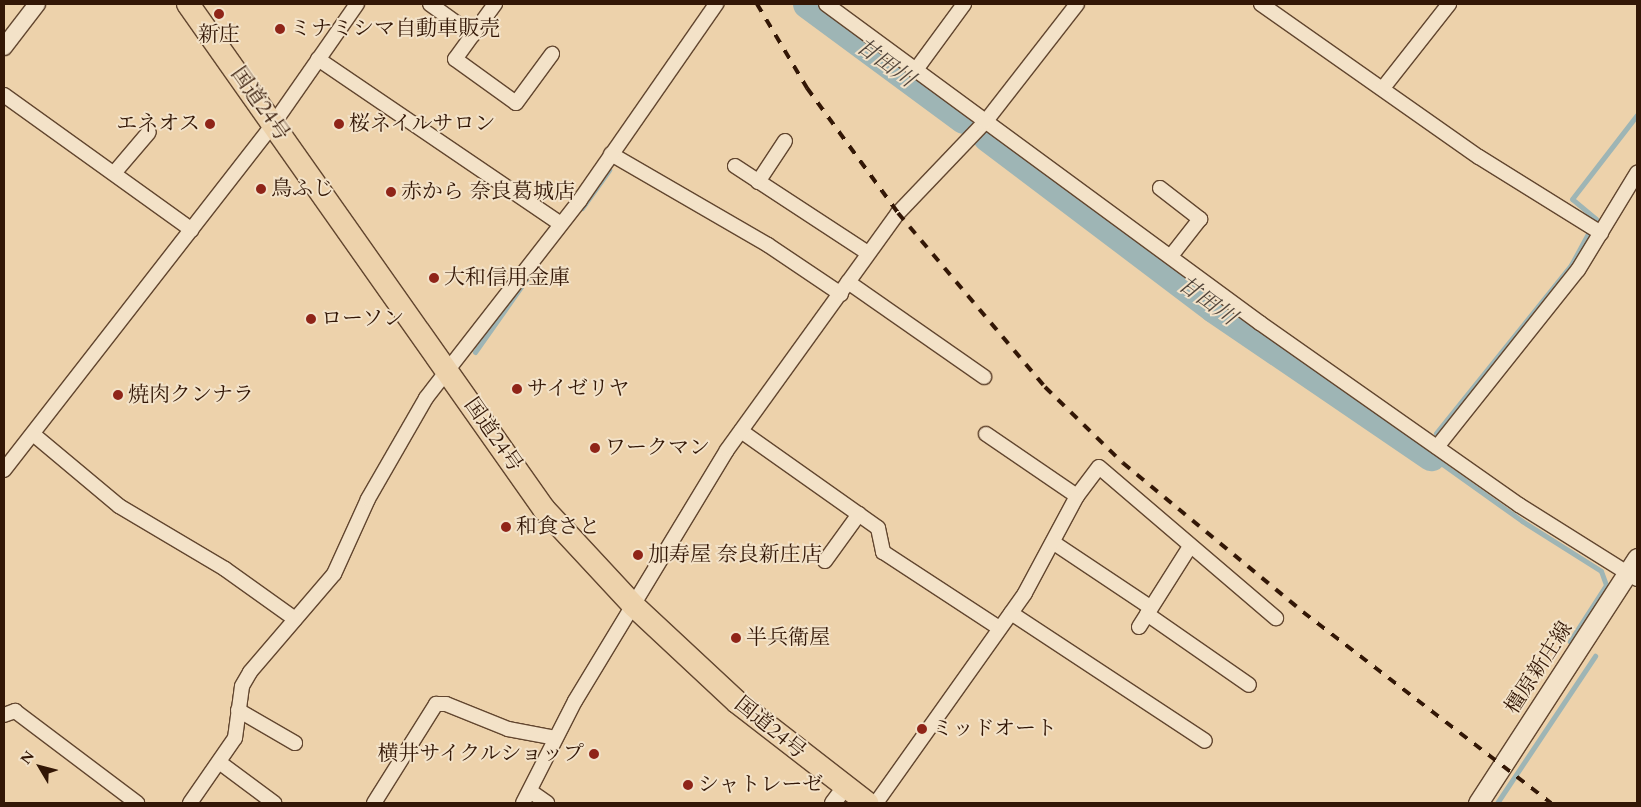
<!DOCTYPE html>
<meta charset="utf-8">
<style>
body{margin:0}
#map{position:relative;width:1641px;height:807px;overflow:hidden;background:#edd2ab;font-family:Cardo,"Noto Serif JP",serif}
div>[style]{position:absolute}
.stream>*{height:5px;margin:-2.5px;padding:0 2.5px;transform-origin:2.5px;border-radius:2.5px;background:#9eb5b5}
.river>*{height:30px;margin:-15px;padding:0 15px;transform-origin:15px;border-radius:15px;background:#9eb5b5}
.roads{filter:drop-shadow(1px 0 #62462f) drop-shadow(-1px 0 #62462f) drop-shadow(0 1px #62462f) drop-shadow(0 -1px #62462f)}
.minor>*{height:14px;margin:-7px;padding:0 7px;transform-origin:7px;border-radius:7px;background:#f3e2c8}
.tertiary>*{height:16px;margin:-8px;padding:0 8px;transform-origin:8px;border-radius:8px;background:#f3e2c8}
.secondary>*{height:19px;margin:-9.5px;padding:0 9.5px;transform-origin:9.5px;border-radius:9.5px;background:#f3e2c8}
.trunk>*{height:22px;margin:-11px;padding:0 11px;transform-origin:11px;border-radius:11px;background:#edd2ab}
.rail>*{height:4px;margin-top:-2px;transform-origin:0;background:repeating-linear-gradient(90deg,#331706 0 9px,transparent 0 18px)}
.dots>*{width:14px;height:14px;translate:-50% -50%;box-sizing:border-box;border:2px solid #f3e2c8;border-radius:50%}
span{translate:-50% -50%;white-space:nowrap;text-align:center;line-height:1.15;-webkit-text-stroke:4px #f3e2c8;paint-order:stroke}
.poi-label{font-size:21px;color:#331706}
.left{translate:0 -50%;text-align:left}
.right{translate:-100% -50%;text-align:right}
.street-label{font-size:21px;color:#331706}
.water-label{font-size:22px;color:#53463b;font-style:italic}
.frame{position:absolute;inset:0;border:5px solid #331706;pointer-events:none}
.north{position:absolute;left:15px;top:742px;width:50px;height:50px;-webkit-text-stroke:4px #f3e2c8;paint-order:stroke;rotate:307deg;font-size:14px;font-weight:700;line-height:20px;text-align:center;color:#331706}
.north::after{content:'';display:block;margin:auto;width:18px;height:22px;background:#331706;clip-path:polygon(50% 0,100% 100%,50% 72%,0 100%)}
</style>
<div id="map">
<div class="stream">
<div style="left:582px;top:208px;width:47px;rotate:-54.6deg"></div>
<div style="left:475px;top:352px;width:92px;rotate:-54.8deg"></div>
<div style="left:1436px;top:433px;width:216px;rotate:-51.2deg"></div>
<div style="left:1571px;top:265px;width:52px;rotate:-61.5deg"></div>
<div style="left:1596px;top:219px;width:31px;rotate:-140deg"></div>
<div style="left:1572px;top:199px;width:106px;rotate:-52.3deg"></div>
<div style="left:1431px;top:456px;width:112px;rotate:35.5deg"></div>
<div style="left:1522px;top:521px;width:93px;rotate:32.3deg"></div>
<div style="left:1601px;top:571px;width:15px;rotate:70deg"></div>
<div style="left:1606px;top:585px;width:67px;rotate:122.7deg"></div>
<div style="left:1497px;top:803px;width:177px;rotate:-56.3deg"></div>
</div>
<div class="river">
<div style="left:808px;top:4px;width:194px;rotate:36.4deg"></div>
<div style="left:988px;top:137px;width:283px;rotate:37.1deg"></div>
<div style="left:1214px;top:308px;width:263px;rotate:34.3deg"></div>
</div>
<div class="roads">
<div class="minor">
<div style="left:430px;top:4px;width:53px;rotate:35.8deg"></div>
<div style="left:495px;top:4px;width:68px;rotate:126deg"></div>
<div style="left:455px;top:59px;width:75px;rotate:35.8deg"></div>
<div style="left:516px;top:103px;width:61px;rotate:-53.7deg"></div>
<div style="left:826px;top:4px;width:539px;rotate:36.32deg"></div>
<div style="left:1260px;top:323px;width:317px;rotate:35.1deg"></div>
<div style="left:1519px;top:505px;width:139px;rotate:32.1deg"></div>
<div style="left:1261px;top:4px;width:266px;rotate:35.1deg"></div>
<div style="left:1479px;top:157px;width:144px;rotate:31.9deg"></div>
<div style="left:318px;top:59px;width:292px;rotate:34.2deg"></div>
<div style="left:915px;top:71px;width:83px;rotate:-53.8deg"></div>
<div style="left:1383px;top:88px;width:107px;rotate:-51.8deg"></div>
<div style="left:4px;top:95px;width:231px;rotate:35.7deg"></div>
<div style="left:611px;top:154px;width:181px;rotate:30.1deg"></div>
<div style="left:768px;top:245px;width:88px;rotate:33.9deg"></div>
<div style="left:735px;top:166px;width:159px;rotate:33.2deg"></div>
<div style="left:115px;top:172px;width:52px;rotate:-49.6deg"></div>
<div style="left:758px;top:182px;width:49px;rotate:-56.6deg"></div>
<div style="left:1160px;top:188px;width:51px;rotate:37.8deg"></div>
<div style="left:1200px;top:219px;width:47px;rotate:128.1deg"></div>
<div style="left:848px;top:282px;width:166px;rotate:34.9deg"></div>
<div style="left:741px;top:431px;width:168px;rotate:35.3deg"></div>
<div style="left:878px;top:528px;width:25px;rotate:78deg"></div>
<div style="left:883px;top:552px;width:139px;rotate:33.2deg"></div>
<div style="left:33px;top:434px;width:112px;rotate:39.9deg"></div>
<div style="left:119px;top:506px;width:123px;rotate:30.7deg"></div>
<div style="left:225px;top:569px;width:86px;rotate:35.5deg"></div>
<div style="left:986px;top:434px;width:110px;rotate:34.3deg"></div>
<div style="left:1437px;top:447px;width:226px;rotate:-51.5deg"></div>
<div style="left:1578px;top:270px;width:114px;rotate:-58.7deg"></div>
<div style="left:4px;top:470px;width:440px;rotate:-52.1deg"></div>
<div style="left:274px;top:123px;width:145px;rotate:-55.1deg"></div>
<div style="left:1054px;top:543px;width:115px;rotate:33.7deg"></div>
<div style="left:825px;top:561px;width:58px;rotate:-54.1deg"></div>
<div style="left:1011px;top:613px;width:232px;rotate:33.4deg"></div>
<div style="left:1147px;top:614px;width:124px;rotate:34.8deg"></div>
<div style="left:1139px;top:627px;width:93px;rotate:-57.7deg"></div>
<div style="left:238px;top:710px;width:66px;rotate:30.1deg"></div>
<div style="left:4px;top:715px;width:12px;rotate:-20deg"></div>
<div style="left:15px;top:711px;width:153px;rotate:37deg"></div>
<div style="left:219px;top:762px;width:69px;rotate:36.7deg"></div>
<div style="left:530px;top:791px;width:21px;rotate:35deg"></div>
<div style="left:190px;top:803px;width:79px;rotate:-55.3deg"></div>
<div style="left:235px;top:738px;width:52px;rotate:-82.3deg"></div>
<div style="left:242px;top:686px;width:16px;rotate:-60deg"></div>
<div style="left:250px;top:672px;width:129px;rotate:-49.4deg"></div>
<div style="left:334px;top:574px;width:82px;rotate:-65.6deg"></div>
<div style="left:368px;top:499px;width:116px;rotate:-60.1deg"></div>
<div style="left:426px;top:398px;width:251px;rotate:-52.1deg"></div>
<div style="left:580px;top:200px;width:239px;rotate:-55.2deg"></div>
<div style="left:374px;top:803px;width:117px;rotate:-57.9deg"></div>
<div style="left:436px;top:704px;width:10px"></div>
<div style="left:446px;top:704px;width:67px;rotate:22deg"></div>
<div style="left:508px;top:729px;width:48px;rotate:10.8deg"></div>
<div style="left:523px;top:803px;width:114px;rotate:-63deg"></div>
<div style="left:575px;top:701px;width:293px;rotate:-58.8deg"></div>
<div style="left:727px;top:450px;width:292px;rotate:-54.2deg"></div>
<div style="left:898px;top:213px;width:127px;rotate:-46.3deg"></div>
<div style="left:986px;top:121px;width:148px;rotate:-52.1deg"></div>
<div style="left:876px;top:803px;width:257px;rotate:-54.6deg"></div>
<div style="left:1025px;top:593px;width:110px;rotate:-61.8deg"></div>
<div style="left:1077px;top:496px;width:36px;rotate:-53deg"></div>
<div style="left:1099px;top:467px;width:233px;rotate:40.5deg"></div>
</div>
<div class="tertiary">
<div style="left:4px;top:47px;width:54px;rotate:-52.5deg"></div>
<div style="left:833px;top:803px;width:20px;rotate:-53deg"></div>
</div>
<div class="secondary">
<div style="left:1478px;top:803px;width:292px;rotate:-57deg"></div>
</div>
<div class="trunk">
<div style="left:188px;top:4px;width:618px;rotate:54.82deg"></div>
<div style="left:544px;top:509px;width:132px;rotate:47.1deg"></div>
<div style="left:634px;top:606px;width:141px;rotate:43deg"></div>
<div style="left:737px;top:702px;width:165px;rotate:37.8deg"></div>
</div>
</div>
<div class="rail">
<div style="left:757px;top:4px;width:98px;rotate:59.2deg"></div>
<div style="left:807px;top:88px;width:155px;rotate:53.9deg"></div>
<div style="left:898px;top:213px;width:228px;rotate:49.8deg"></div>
<div style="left:1045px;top:387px;width:109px;rotate:44.3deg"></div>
<div style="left:1123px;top:463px;width:234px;rotate:39.6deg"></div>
<div style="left:1303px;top:612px;width:313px;rotate:37.6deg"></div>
</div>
<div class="dots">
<div style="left:219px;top:14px;background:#8f2418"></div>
<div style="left:280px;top:29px;background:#8f2418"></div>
<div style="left:210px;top:124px;background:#8f2418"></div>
<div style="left:339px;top:124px;background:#8f2418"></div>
<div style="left:261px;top:189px;background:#8f2418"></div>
<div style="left:391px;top:192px;background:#8f2418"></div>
<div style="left:434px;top:278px;background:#8f2418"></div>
<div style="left:311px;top:319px;background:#8f2418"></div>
<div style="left:517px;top:389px;background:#8f2418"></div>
<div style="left:118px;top:395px;background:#8f2418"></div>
<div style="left:595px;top:448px;background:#8f2418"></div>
<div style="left:506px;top:527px;background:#8f2418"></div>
<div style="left:638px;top:555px;background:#8f2418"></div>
<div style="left:736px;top:638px;background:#8f2418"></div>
<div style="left:922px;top:729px;background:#8f2418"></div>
<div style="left:594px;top:754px;background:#8f2418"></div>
<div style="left:688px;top:785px;background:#8f2418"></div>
</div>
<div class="poi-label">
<span class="left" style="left:290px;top:29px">ミナミシマ自動車販売</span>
<span style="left:219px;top:35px">新庄</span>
<span class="right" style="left:200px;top:124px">エネオス</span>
<span class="left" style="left:349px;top:124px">桜ネイルサロン</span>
<span class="left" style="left:271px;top:189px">鳥ふじ</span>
<span class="left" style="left:401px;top:192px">赤から 奈良葛城店</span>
<span class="left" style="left:444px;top:278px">大和信用金庫</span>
<span class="left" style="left:321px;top:319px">ローソン</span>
<span class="left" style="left:527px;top:389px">サイゼリヤ</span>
<span class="left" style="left:128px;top:395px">焼肉クンナラ</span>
<span class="left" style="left:605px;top:448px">ワークマン</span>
<span class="left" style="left:516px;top:527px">和食さと</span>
<span class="left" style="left:648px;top:555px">加寿屋 奈良新庄店</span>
<span class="left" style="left:746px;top:638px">半兵衛屋</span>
<span class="left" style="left:932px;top:729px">ミッドオート</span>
<span class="right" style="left:584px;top:754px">横井サイクルショップ</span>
<span class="left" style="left:698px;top:785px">シャトレーゼ</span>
</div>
<div class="street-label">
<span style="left:260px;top:104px;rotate:55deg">国道24号</span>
<span style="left:493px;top:435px;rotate:55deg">国道24号</span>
<span style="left:1539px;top:668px;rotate:-57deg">橿原新庄線</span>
<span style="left:770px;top:728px;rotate:39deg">国道24号</span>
</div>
<div class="water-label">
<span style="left:885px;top:63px;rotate:36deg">甘田川</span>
<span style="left:1207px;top:301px;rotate:36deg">甘田川</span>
</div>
<div class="frame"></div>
<div class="north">N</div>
</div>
